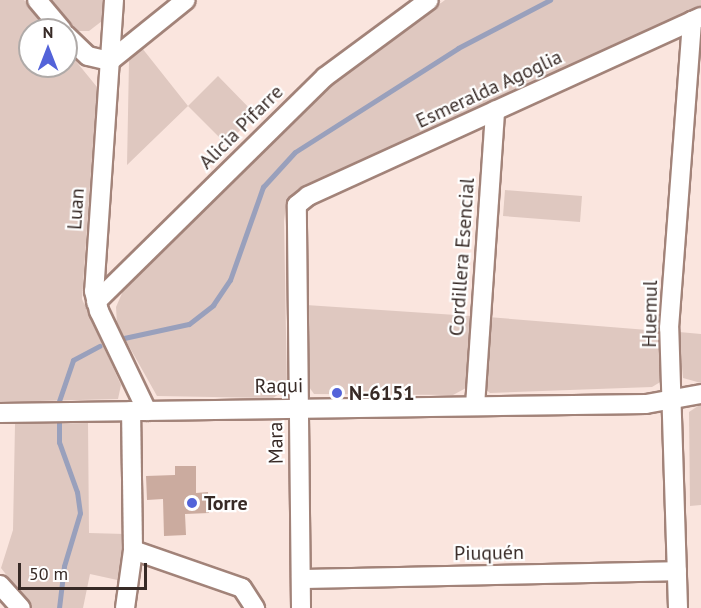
<!DOCTYPE html>
<meta charset="utf-8">
<style>
body{margin:0}
#map{position:relative;width:701px;height:608px;overflow:hidden;background:#fae5de;font-family:"PT Sans",sans-serif}
div>[style]{position:absolute}
.green>*{inset:0;background:#dfc8c0}
.stream>*{height:5px;margin:-2.5px;padding:0 2.5px;transform-origin:2.5px;border-radius:2.5px;background:#99a0bc}
.building>*{inset:0;background:#cbab9f}
.roads{filter:drop-shadow(2px 0 #a28379) drop-shadow(-2px 0 #a28379) drop-shadow(0 2px #a28379) drop-shadow(0 -2px #a28379)}
.minor>*{height:18px;margin:-9px;padding:0 9px;transform-origin:9px;border-radius:9px;background:#fff}
.dots>*{width:16px;height:16px;translate:-50% -50%;box-sizing:border-box;border:3px solid #fff;border-radius:50%}
span{translate:-50% -50%;white-space:nowrap;text-align:center;line-height:1.15;-webkit-text-stroke:4.5px #fff;paint-order:stroke}
.street-label{font-size:20px;color:#372a26}
.poi-label{font-size:20px;color:#372a26;font-weight:700}
.left{translate:0 -50%;text-align:left}
.north{position:absolute;left:18px;top:18px;width:60px;height:60px;box-sizing:border-box;background:#fff;border:2px solid #afaaa8;border-radius:50%;rotate:0deg;font-size:16px;font-weight:700;line-height:24px;text-align:center;color:#372a26}
.north::after{content:'';display:block;margin:auto;width:21px;height:27px;background:#5363d9;clip-path:polygon(50% 0,100% 100%,50% 72%,0 100%)}
.scale{position:absolute;left:18px;top:563px;width:129px;height:27px;box-sizing:border-box;border:3px solid #372a26;border-top:0;padding-left:8px;font-size:18px;line-height:21px;white-space:nowrap;color:#372a26;-webkit-text-stroke:4px #fff;paint-order:stroke}
</style>
<div id="map">
<div class="green">
<div style="clip-path:polygon(0 0,24px 0,50px 30px,30px 30px,30px 66px,66px 66px,66px 49px,97px 87px,82px 299px,121px 385px,118px 399px,0 402px)"></div>
<div style="clip-path:polygon(46px 0,104px 0,102px 21px,89px 31px,75px 31px)"></div>
<div style="clip-path:polygon(445px 0,701px 0,701px 6px,301px 188px,286px 206px,284px 221px,287px 389px,273px 398px,157px 396px,117px 325px,116px 307px,123px 291px,338px 79px)"></div>
<div style="clip-path:polygon(142px 48px,188px 106px,218px 76px,256px 115px,226px 144px,188px 106px,127px 165px,129px 61px)"></div>
<div style="clip-path:polygon(505px 190px,582px 196px,580px 222px,503px 216px)"></div>
<div style="clip-path:polygon(306px 305px,471px 316px,466px 388px,453px 395px,314px 394px,307px 384px)"></div>
<div style="clip-path:polygon(488px 317px,660px 331px,662px 381px,652px 387px,490px 393px,485px 389px)"></div>
<div style="clip-path:polygon(679px 332px,701px 334px,701px 383px,683px 378px)"></div>
<div style="clip-path:polygon(701px 404px,701px 505px,690px 506px,689px 412px)"></div>
<div style="clip-path:polygon(88px 423px,89px 533px,125px 534px,122px 581px,90px 574px,83px 608px,32px 608px,1px 568px,13px 530px,15px 424px)"></div>
</div>
<div class="stream">
<div style="left:124px;top:338px;width:66px;rotate:-12.2deg"></div>
<div style="left:189px;top:324px;width:31px;rotate:-38deg"></div>
<div style="left:213px;top:305px;width:30px;rotate:-56deg"></div>
<div style="left:230px;top:280px;width:99px;rotate:-70.5deg"></div>
<div style="left:263px;top:187px;width:47px;rotate:-47.6deg"></div>
<div style="left:295px;top:152px;width:193px;rotate:-32.5deg"></div>
<div style="left:458px;top:48px;width:104px;rotate:-27.6deg"></div>
<div style="left:59px;top:401px;width:43px;rotate:-71.1deg"></div>
<div style="left:73px;top:360px;width:30px;rotate:-28deg"></div>
<div style="left:59px;top:608px;width:42px;rotate:-83.2deg"></div>
<div style="left:64px;top:566px;width:55px;rotate:-73.2deg"></div>
<div style="left:80px;top:513px;width:21px;rotate:-98deg"></div>
<div style="left:77px;top:492px;width:53px;rotate:-109.8deg"></div>
<div style="left:59px;top:442px;width:19px;rotate:-90deg"></div>
</div>
<div class="building">
<div style="clip-path:polygon(175px 466px,196px 466px,196px 493px,208px 492px,209px 513px,185px 514px,186px 535px,164px 536px,163px 499px,147px 500px,146px 476px,175px 475px)"></div>
</div>
<div class="roads">
<div class="minor">
<div style="left:37px;top:0;width:39px;rotate:50deg"></div>
<div style="left:114px;top:0;width:292px;rotate:93.9deg"></div>
<div style="left:94px;top:291px;width:21px;rotate:76deg"></div>
<div style="left:99px;top:311px;width:111px;rotate:64.4deg"></div>
<div style="left:66px;top:35px;width:30px;rotate:44deg"></div>
<div style="left:88px;top:56px;width:23px;rotate:13deg"></div>
<div style="left:110px;top:61px;width:97px;rotate:-38.8deg"></div>
<div style="left:96px;top:302px;width:321px;rotate:-44.5deg"></div>
<div style="left:325px;top:77px;width:129px;rotate:-36.5deg"></div>
<div style="left:475px;top:406px;width:296px;rotate:-86.1deg"></div>
<div style="left:0;top:413px;width:646px;rotate:-0.8deg"></div>
<div style="left:646px;top:404px;width:56px;rotate:-10.3deg"></div>
<div style="left:133px;top:550px;width:115px;rotate:19.2deg"></div>
<div style="left:242px;top:588px;width:24px;rotate:57deg"></div>
<div style="left:301px;top:579px;width:376px;rotate:-1.2deg"></div>
<div style="left:0;top:585px;width:31px;rotate:48deg"></div>
<div style="left:125px;top:608px;width:59px;rotate:-82.1deg"></div>
<div style="left:133px;top:550px;width:139px;rotate:-90.8deg"></div>
<div style="left:301px;top:608px;width:403px;rotate:-90.6deg"></div>
<div style="left:297px;top:205px;width:14px;rotate:-39deg"></div>
<div style="left:308px;top:196px;width:432px;rotate:-24.5deg"></div>
<div style="left:678px;top:608px;width:280px;rotate:-91.8deg"></div>
<div style="left:669px;top:328px;width:308px;rotate:-85.7deg"></div>
</div>
</div>
<div class="dots">
<div style="left:337px;top:393px;background:#5363d9"></div>
<div style="left:192px;top:503px;background:#5363d9"></div>
</div>
<div class="street-label">
<span style="left:489px;top:89px;rotate:-25deg">Esmeralda Agoglia</span>
<span style="left:241px;top:127px;rotate:-45deg">Alicia Pifarre</span>
<span style="left:76px;top:209px;rotate:-86deg">Luan</span>
<span style="left:462px;top:257px;rotate:-86deg">Cordillera Esencial</span>
<span style="left:650px;top:314px;rotate:-89deg">Huemul</span>
<span style="left:279px;top:386px;rotate:-1deg">Raqui</span>
<span style="left:276px;top:443px;rotate:-91deg">Mara</span>
<span style="left:489px;top:553px;rotate:-1deg">Piuquén</span>
</div>
<div class="poi-label">
<span class="left" style="left:349px;top:393px">N-6151</span>
<span class="left" style="left:204px;top:503px">Torre</span>
</div>
<div class="north">N</div>
<div class="scale">50 m</div>
</div>
